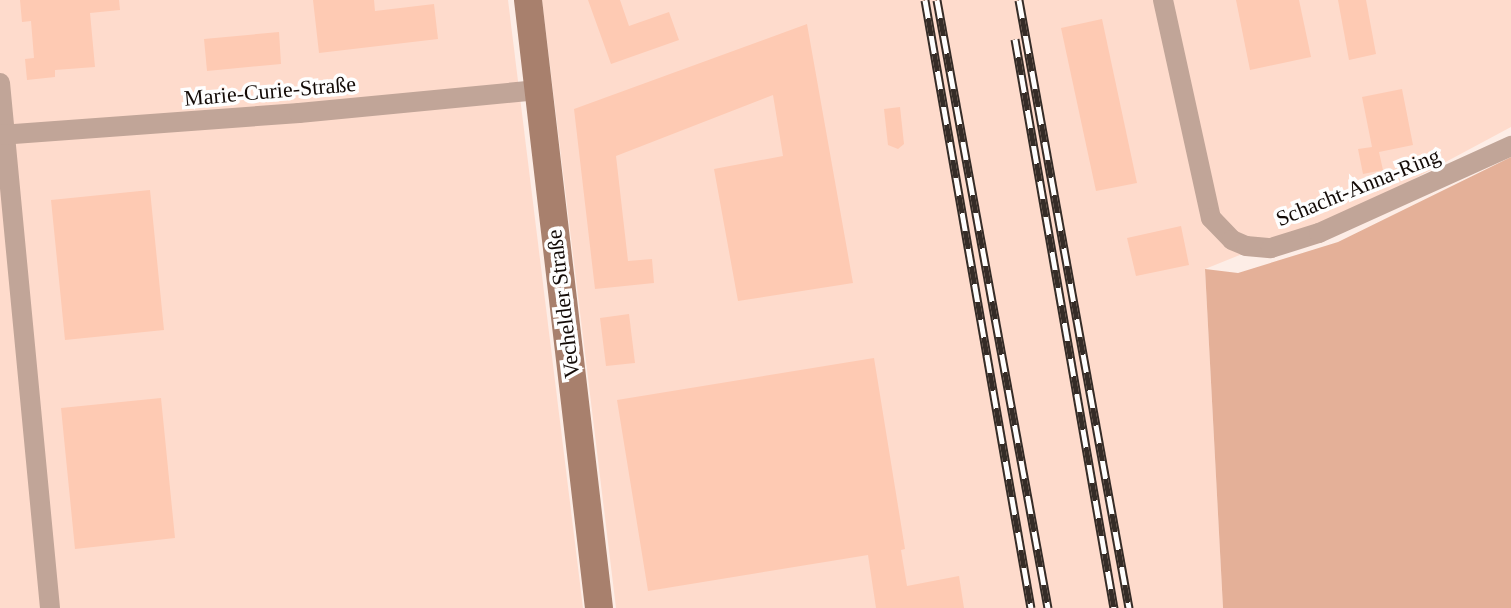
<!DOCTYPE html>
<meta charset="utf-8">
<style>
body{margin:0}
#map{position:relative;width:1511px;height:608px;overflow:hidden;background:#fdede6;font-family:Georgia,serif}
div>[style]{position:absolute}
.built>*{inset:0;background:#fedbcc}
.green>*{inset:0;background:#e4b098}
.building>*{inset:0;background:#fecab3}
.street>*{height:20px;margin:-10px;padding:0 10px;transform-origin:10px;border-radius:10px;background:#c1a598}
.secondary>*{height:28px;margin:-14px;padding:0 14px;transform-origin:14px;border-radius:14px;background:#a8806d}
.rail>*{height:9px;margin-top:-4.5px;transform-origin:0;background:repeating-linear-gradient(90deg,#fefefe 0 18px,#352c27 0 36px);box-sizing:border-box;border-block:2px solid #352c27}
span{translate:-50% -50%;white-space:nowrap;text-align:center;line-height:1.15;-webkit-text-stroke:7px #fefefe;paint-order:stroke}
.street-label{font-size:22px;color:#130b07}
</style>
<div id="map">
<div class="built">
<div style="clip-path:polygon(0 0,508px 0,583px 608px,0 608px)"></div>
<div style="clip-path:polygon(542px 0,1511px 0,1511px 127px,1369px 203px,1205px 269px,1223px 608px,616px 608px)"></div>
</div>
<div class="green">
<div style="clip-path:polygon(1511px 157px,1511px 608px,1223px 608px,1205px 269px,1238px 273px,1338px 242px)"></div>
</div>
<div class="building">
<div style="clip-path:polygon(20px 0,119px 0,120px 10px,90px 13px,95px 67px,55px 70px,55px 77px,27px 80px,25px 59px,34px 58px,31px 21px,22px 22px)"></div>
<div style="clip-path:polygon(313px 0,374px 0,375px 11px,434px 4px,438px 39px,319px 53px)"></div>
<div style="clip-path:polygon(588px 0,620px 0,629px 26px,669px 12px,679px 40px,611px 64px)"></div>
<div style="clip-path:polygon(1236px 0,1299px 0,1311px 57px,1250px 70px)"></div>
<div style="clip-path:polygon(1338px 0,1366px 0,1376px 54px,1349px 60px)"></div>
<div style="clip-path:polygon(1102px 19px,1137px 183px,1096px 191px,1061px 28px)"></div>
<div style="clip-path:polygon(807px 24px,853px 283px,738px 301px,714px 169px,783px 156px,773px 95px,616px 156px,628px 261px,652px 259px,654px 283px,595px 289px,574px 109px)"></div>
<div style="clip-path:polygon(279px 32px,281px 64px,207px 71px,204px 39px)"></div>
<div style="clip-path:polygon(1402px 89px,1413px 145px,1379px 152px,1383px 170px,1363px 174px,1358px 149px,1372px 147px,1362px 97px)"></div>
<div style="clip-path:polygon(900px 107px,904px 144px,898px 149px,888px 145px,884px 109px)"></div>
<div style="clip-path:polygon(150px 190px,164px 330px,65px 340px,51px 200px)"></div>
<div style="clip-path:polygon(1181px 226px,1189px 265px,1136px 276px,1127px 238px)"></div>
<div style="clip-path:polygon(629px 314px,635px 363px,606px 366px,600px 318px)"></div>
<div style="clip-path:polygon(874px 358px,905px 549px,901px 550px,907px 586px,959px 576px,964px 608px,876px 608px,868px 555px,648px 591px,617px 400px)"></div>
<div style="clip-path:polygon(161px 398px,175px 538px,75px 549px,61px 408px)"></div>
</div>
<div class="street">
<div style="left:1163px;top:0;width:223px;rotate:77.6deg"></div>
<div style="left:1211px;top:218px;width:30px;rotate:46deg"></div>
<div style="left:1232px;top:240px;width:15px;rotate:23deg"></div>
<div style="left:1246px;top:246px;width:25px;rotate:5deg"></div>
<div style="left:1271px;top:248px;width:50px;rotate:-17.4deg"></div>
<div style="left:1319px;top:233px;width:211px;rotate:-24.4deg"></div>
<div style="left:0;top:83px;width:527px;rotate:84.56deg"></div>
<div style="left:0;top:135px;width:300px;rotate:-4.2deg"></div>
<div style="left:299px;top:113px;width:240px;rotate:-5.5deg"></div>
</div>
<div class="secondary">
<div style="left:528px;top:0;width:612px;rotate:83.34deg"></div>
</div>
<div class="rail">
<div style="left:925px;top:0;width:617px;rotate:80.11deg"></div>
<div style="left:937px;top:0;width:618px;rotate:79.65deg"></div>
<div style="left:1019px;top:0;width:618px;rotate:79.74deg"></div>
<div style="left:1015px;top:39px;width:578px;rotate:80.13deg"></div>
</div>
<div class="street-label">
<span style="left:270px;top:91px;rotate:-5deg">Marie-Curie-Straße</span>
<span style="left:1358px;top:187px;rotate:-22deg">Schacht-Anna-Ring</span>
<span style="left:563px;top:304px;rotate:-97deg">Vechelder Straße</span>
</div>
</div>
